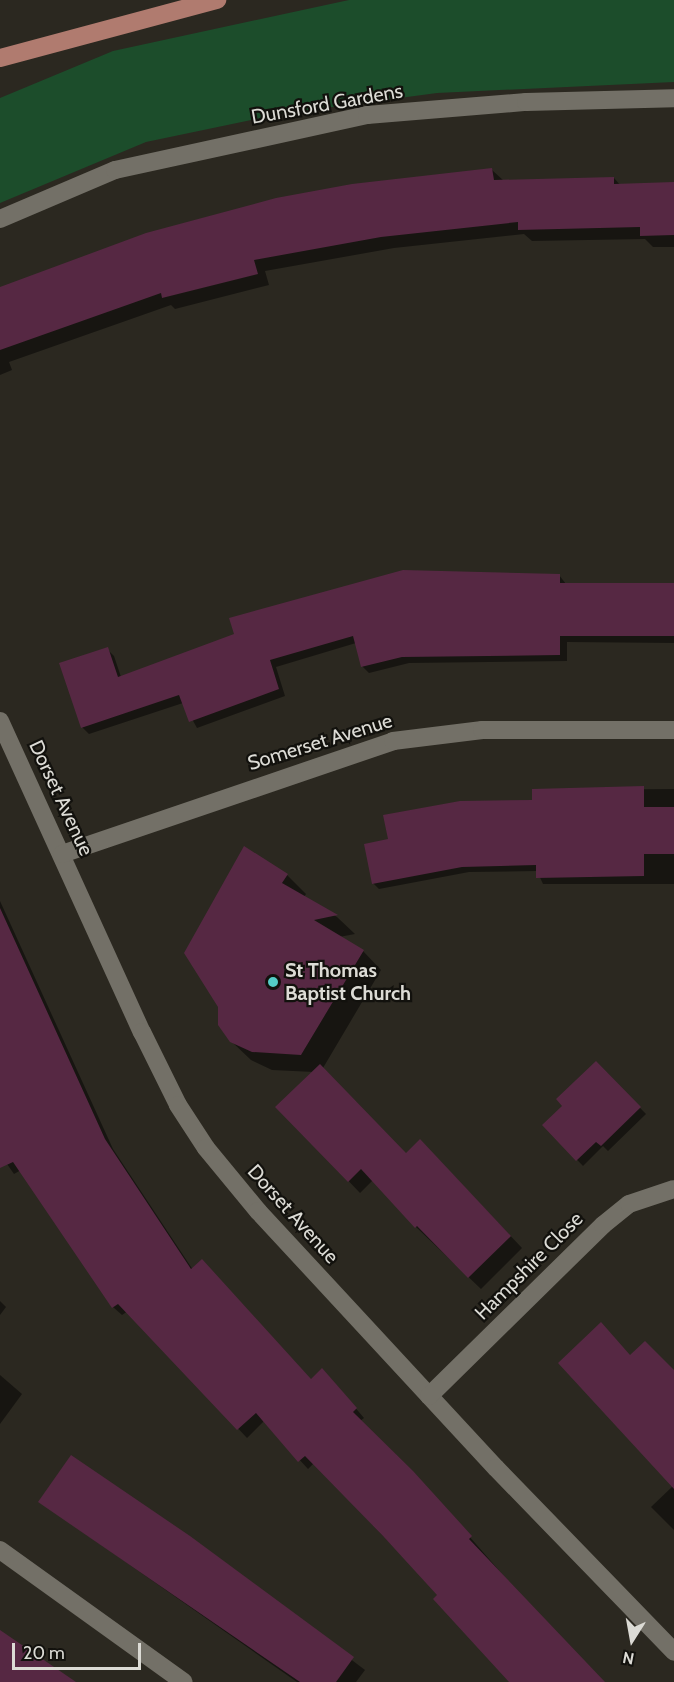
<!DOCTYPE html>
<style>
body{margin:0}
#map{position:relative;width:674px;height:1682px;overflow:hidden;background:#2b2820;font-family:Cabin,sans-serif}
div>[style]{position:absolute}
.green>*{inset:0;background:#1c4d2b}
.shadow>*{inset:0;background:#0007}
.building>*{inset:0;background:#562843}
.minor>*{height:18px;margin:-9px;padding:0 9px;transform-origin:9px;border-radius:9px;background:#737067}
.major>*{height:18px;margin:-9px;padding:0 9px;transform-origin:9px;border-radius:9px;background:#b07b6f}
.dots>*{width:16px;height:16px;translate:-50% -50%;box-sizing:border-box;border:3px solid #12110d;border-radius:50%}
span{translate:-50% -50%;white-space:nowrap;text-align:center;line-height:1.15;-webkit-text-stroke:4.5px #12110d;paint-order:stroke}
.street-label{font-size:20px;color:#dcdbd5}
.poi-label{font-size:20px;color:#dcdbd5;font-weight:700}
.left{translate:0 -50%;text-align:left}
.north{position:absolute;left:602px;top:1610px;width:60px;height:60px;-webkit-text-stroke:4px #12110d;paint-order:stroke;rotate:191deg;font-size:16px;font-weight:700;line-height:24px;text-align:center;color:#dcdbd5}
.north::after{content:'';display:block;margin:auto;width:21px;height:27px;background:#dcdbd5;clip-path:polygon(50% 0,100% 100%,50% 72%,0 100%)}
.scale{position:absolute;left:12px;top:1643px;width:129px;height:27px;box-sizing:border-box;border:3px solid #dcdbd5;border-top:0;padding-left:8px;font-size:18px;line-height:21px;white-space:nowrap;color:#dcdbd5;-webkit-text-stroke:4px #12110d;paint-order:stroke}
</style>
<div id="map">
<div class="green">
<div style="clip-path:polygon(349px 0,674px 0,674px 82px,437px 93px,280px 114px,146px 142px,0 203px,0 98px,113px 51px)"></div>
</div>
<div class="shadow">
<div style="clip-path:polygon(492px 170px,504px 181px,614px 178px,621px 186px,674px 184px,674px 247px,653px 247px,645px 239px,532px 241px,524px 234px,394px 248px,265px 271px,269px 285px,175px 309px,171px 305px,9px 362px,12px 370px,0 375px,0 299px)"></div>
<div style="clip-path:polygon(559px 575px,566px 584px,674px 584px,674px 643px,567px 642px,567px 661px,409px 663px,369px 673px,362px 666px,356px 643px,276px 667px,285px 696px,197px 728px,183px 703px,89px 734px,82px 727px,107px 649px,114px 656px,121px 677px)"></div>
<div style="clip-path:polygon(674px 789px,674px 884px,543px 884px,537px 871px,469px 872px,379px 889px,373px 883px,534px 801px,534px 790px)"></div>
<div style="clip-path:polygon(244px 848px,287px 875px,306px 894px,304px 897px,337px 917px,355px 934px,339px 937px,363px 951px,381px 970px,323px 1068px,406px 1155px,432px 1153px,522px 1248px,481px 1289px,416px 1227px,373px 1180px,360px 1193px,278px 1107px,314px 1072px,272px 1070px,251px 1060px,231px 1041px)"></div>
<div style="clip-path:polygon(0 901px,113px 1149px,193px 1270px,311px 1380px,331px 1379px,364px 1418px,360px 1421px,421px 1481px,537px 1614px,603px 1682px,511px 1682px,440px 1596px,314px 1463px,308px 1469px,264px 1421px,247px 1438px,128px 1311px,122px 1315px,113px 1307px,21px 1170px,14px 1174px,0 1154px)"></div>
<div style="clip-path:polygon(596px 1063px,646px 1114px,608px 1151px,603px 1146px,583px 1166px,544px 1125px,564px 1106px)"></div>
<div style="clip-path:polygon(0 1301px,6px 1307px,0 1315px)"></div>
<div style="clip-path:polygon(0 1375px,22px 1394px,0 1424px)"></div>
<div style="clip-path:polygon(674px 1485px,674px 1530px,651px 1507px)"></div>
<div style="clip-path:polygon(40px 1502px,189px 1537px,365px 1670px,356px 1682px,297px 1682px)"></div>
</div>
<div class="building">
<div style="clip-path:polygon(492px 168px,494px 180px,614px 177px,614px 184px,674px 182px,674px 235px,640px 236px,640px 227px,518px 230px,518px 222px,381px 237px,254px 260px,258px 274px,162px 298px,161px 293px,0 350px,0 287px,146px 233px,276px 198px,352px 184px)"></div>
<div style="clip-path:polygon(403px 570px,560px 574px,560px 583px,674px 583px,674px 636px,560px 636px,560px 655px,402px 657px,361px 667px,353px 636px,270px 660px,279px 689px,189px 722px,179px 695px,81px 728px,59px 663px,108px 647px,118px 677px,234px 634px,229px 618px)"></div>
<div style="clip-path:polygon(644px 786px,644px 807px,674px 807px,674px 854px,644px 854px,644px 876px,536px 878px,536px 865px,462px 867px,372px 884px,364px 844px,388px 839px,383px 815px,460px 801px,532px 800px,532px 789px)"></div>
<div style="clip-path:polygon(244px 846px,288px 874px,282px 883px,338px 915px,314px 920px,364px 950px,301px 1055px,252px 1052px,230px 1042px,218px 1025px,218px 1007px,184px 953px)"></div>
<div style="clip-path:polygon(0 908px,105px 1139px,191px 1269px,202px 1259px,311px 1379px,322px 1368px,357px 1408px,353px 1412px,413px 1471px,472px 1536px,469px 1539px,605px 1682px,509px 1682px,433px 1599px,437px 1595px,383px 1536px,305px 1456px,298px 1462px,256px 1413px,237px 1430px,118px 1304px,112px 1308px,13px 1162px,0 1168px)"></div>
<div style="clip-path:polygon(596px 1061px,641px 1107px,601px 1146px,596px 1142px,576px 1161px,542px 1125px,562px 1106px,556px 1099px)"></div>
<div style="clip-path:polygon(320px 1064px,406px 1153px,420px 1139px,511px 1236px,468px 1278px,417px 1226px,415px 1228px,361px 1169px,348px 1182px,275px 1107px)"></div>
<div style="clip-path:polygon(601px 1322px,630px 1355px,645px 1341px,674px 1370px,674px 1489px,558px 1363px)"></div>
<div style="clip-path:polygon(71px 1455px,190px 1536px,354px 1657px,336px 1682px,300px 1682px,38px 1502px)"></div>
<div style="clip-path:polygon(0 1630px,76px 1682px,0 1682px)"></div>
</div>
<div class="minor">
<div style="left:0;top:219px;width:125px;rotate:-23.1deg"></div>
<div style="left:115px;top:170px;width:258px;rotate:-12.3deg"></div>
<div style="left:367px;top:115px;width:160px;rotate:-4.7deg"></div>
<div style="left:526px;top:102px;width:148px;rotate:-1.5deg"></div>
<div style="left:0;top:721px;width:342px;rotate:65.5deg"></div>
<div style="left:142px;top:1032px;width:81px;rotate:63.7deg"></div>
<div style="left:178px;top:1105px;width:51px;rotate:56.9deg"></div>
<div style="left:206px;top:1148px;width:82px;rotate:50.5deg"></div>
<div style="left:258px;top:1211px;width:350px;rotate:47.2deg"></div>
<div style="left:496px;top:1468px;width:256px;rotate:45.9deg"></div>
<div style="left:62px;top:854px;width:350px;rotate:-18.8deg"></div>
<div style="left:393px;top:741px;width:90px;rotate:-7deg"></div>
<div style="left:482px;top:730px;width:192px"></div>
<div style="left:429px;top:1396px;width:244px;rotate:-44.5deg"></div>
<div style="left:603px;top:1225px;width:33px;rotate:-39deg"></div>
<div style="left:629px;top:1204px;width:47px;rotate:-18.4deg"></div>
<div style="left:0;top:1550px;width:226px;rotate:35.7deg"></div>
</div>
<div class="major">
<div style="left:0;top:58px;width:225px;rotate:-15deg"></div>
</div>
<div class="dots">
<div style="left:273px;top:982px;background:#54cdc7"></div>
</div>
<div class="street-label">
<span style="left:327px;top:104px;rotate:-10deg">Dunsford Gardens</span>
<span style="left:320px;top:742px;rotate:-17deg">Somerset Avenue</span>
<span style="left:61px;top:798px;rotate:65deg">Dorset Avenue</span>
<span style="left:293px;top:1214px;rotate:48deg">Dorset Avenue</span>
<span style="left:529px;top:1266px;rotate:-45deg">Hampshire Close</span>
</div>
<div class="poi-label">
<span class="left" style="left:285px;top:982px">St Thomas<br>Baptist Church</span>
</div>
<div class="north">N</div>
<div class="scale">20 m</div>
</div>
